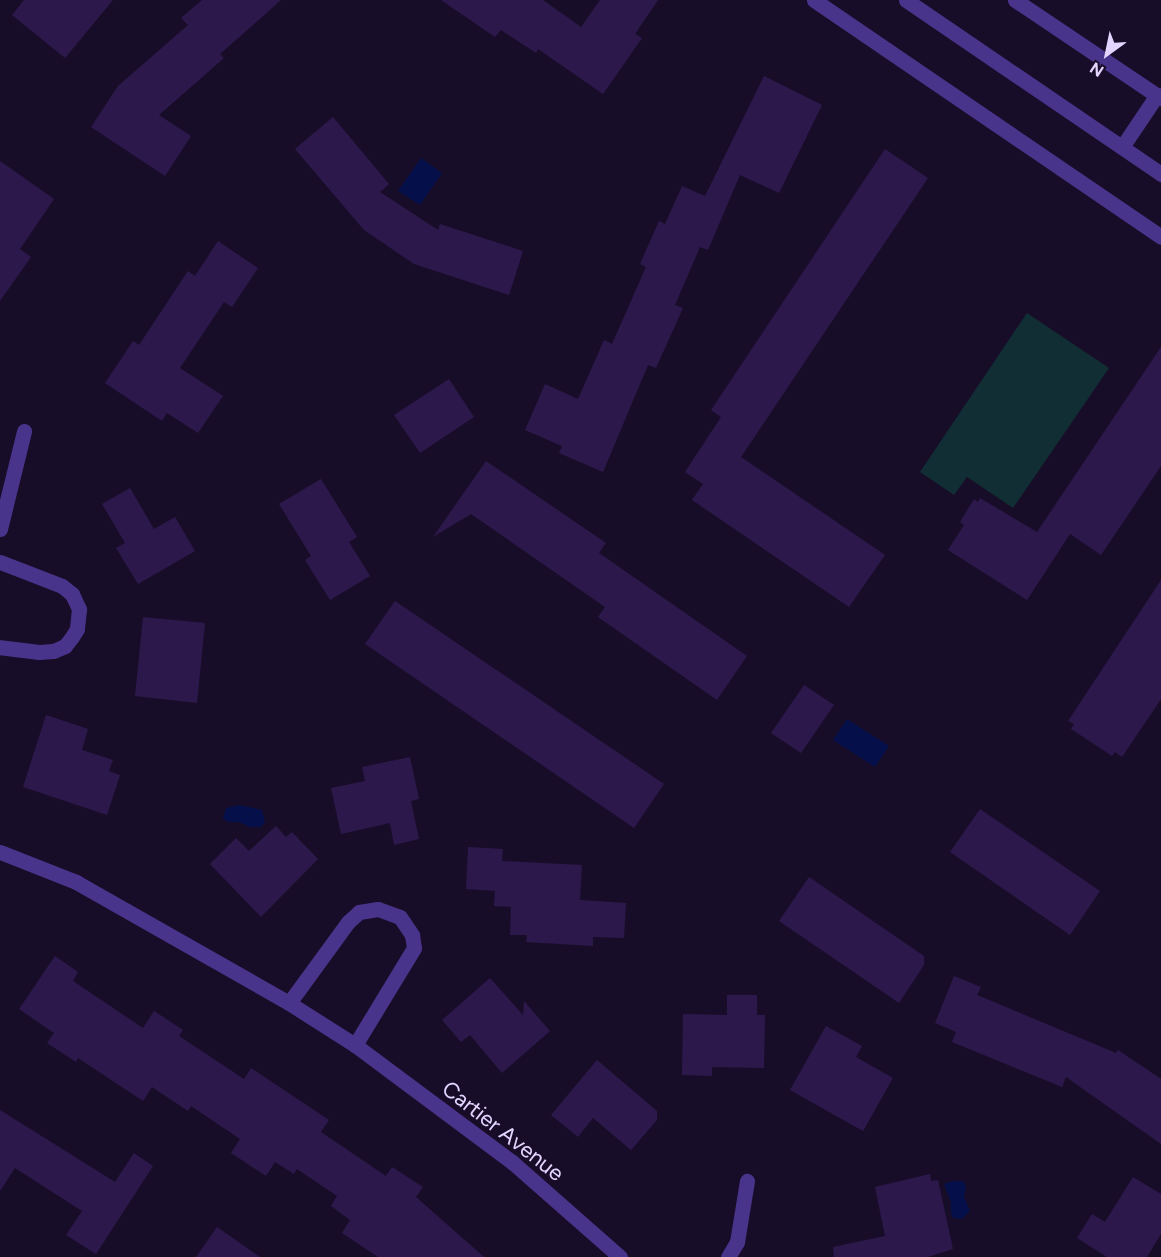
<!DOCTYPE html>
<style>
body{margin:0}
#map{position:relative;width:1161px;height:1257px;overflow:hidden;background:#180d29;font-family:Figtree,sans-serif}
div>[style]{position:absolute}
.green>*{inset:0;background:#102e33}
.water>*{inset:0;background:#05104a}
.building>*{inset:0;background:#2d184c}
.minor>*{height:15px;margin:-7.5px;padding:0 7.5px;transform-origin:7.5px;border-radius:7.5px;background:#49348c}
span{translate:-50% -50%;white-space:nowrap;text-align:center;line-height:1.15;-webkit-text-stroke:5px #180d29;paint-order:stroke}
.street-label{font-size:22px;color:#e2d5ff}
.north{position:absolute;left:1077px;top:24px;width:60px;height:60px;-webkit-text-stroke:4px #180d29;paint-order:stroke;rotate:213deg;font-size:16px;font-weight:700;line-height:24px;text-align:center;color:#e2d5ff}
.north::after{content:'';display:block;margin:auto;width:21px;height:27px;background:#e2d5ff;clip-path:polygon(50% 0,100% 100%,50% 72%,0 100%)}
</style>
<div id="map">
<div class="green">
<div style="clip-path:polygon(1027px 313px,1109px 368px,1013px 508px,967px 477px,954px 495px,920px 472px)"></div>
</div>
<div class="water">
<div style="clip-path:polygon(421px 158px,442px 173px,420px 205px,398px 191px)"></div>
<div style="clip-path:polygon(847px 719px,889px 746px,875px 767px,833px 740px)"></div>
<div style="clip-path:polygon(240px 805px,262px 810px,265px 822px,261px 827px,250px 827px,239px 822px,228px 822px,223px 818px,226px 808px)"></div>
<div style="clip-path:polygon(952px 1181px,963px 1181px,966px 1187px,964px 1197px,970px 1211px,962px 1219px,953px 1218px,951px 1213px,951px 1202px,944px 1184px)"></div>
</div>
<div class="building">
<div style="clip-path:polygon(24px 0,113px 0,65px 58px,12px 15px)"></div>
<div style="clip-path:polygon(202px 0,281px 0,220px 54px,224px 58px,159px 115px,191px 136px,165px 176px,91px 127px,118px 86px,188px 25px,181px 18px)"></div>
<div style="clip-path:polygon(441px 0,543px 0,581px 27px,600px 0,658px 0,635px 34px,642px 38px,603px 94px,538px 49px,536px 53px,501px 30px,495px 37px)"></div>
<div style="clip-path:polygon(764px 76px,822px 105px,779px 193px,740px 175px,708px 250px,700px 247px,675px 305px,683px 308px,656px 368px,648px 365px,603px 472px,559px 453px,562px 446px,525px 430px,545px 384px,578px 399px,604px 340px,612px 344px,646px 267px,640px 264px,659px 221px,665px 224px,682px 186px,705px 196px)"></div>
<div style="clip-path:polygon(333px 117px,389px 184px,380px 192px,438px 230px,440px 224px,523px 251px,509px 295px,414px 264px,364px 230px,295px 149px)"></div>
<div style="clip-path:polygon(885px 149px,928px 178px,741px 457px,885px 555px,849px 607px,692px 500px,703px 484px,685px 472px,721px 417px,711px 410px)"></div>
<div style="clip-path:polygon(0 161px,54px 199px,20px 249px,31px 257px,0 301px)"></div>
<div style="clip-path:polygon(218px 241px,258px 268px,232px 307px,224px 302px,180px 368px,223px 396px,198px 433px,167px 413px,162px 421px,105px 383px,133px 341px,139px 345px,188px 271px,195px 276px)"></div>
<div style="clip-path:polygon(1161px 347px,1161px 466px,1101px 555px,1070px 534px,1027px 600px,948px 550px,964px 525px,960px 522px,974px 499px,978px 502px,980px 498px,1037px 532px)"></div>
<div style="clip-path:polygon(449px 379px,474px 417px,420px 453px,394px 415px)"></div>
<div style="clip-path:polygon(486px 461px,606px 543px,599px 553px,747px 656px,717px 700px,598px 617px,605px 607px,471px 514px,433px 537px)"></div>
<div style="clip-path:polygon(321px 479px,357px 537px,349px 542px,370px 576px,330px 600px,305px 560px,311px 556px,279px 504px)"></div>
<div style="clip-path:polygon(130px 488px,154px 529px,175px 517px,195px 551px,138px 584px,116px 548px,125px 543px,102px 504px)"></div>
<div style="clip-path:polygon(1161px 580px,1161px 699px,1122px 757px,1115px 752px,1112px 756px,1071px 729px,1074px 724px,1068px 721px)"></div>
<div style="clip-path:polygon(395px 601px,664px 784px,634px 828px,365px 644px)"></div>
<div style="clip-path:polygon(143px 617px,205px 623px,197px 703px,135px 696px)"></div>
<div style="clip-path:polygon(804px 685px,834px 705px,801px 753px,771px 733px)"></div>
<div style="clip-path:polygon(46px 715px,88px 729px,82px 750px,113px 760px,109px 771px,120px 775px,107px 815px,23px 787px)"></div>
<div style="clip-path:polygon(410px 757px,419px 799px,411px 801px,419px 839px,394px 845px,390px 823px,341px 834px,331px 788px,365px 781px,362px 767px)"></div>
<div style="clip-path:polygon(980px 809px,1100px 891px,1070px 935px,950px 852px)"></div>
<div style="clip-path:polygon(276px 826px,286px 837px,292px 832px,318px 859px,261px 917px,210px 864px,236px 838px,249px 851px)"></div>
<div style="clip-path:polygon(468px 847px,503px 849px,502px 861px,582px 865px,580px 900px,626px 903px,624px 938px,593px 937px,593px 946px,526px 942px,527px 935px,510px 935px,511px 907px,494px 906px,495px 891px,466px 889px)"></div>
<div style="clip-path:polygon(809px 877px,924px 956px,924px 965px,899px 1003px,779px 921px)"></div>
<div style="clip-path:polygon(55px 956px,78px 972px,73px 981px,143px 1028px,154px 1011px,183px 1030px,179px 1036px,244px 1079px,251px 1068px,329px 1120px,321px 1132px,386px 1176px,392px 1167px,423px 1187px,416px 1197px,484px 1257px,378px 1257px,342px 1233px,350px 1220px,331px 1206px,337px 1196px,297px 1169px,294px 1174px,275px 1162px,266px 1176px,231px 1153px,240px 1139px,191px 1106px,188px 1111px,152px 1087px,143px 1101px,78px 1058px,76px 1062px,47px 1043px,54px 1033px,19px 1009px)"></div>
<div style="clip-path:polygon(954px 976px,981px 987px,977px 995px,1116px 1053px,1118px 1050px,1161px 1079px,1161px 1144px,1066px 1077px,1062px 1087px,952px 1042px,956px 1032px,935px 1023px)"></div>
<div style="clip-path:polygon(490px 978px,523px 1015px,524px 1001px,550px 1031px,502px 1073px,470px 1035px,461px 1042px,442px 1020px)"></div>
<div style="clip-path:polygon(727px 995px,757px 995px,757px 1015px,765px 1015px,764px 1068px,712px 1067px,712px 1076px,682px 1075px,683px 1014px,727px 1015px)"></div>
<div style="clip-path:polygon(826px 1026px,862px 1046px,856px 1057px,893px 1078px,863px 1131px,790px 1090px)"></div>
<div style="clip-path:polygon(597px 1060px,657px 1111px,657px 1120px,631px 1150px,593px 1118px,578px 1137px,551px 1115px)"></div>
<div style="clip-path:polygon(0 1110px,115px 1182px,134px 1153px,153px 1166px,96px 1254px,66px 1235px,82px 1211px,15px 1168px,0 1191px)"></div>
<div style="clip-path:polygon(930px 1174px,931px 1181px,938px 1180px,953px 1249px,928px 1257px,834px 1257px,833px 1247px,885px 1236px,875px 1187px)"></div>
<div style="clip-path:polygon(1133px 1177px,1161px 1194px,1161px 1234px,1147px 1257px,1107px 1257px,1077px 1238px,1092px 1214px,1105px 1222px)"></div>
<div style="clip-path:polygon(217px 1227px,260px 1257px,196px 1257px)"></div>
</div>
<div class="minor">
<div style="left:814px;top:0;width:420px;rotate:34.3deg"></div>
<div style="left:906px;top:0;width:309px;rotate:34.3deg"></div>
<div style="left:1015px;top:0;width:176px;rotate:33.9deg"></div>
<div style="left:1122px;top:147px;width:63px;rotate:-56.1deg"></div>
<div style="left:0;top:529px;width:101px;rotate:-76.2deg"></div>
<div style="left:0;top:562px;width:66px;rotate:21.2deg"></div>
<div style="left:62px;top:586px;width:13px;rotate:39deg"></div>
<div style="left:72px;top:594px;width:17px;rotate:65deg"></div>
<div style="left:79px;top:609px;width:20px;rotate:96deg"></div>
<div style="left:77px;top:629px;width:9px;rotate:122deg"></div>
<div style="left:72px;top:637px;width:11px;rotate:128deg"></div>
<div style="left:65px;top:646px;width:13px;rotate:157deg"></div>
<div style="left:53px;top:651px;width:14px;rotate:176deg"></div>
<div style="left:39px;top:652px;width:39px;rotate:-173deg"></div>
<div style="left:0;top:852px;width:82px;rotate:21.5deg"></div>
<div style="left:76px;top:882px;width:245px;rotate:29.6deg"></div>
<div style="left:289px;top:1003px;width:78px;rotate:32.5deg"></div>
<div style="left:355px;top:1045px;width:196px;rotate:36.7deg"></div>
<div style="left:512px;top:1162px;width:144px;rotate:41.3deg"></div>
<div style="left:289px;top:1003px;width:100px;rotate:-53.9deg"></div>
<div style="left:348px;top:922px;width:15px;rotate:-42deg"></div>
<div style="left:359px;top:912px;width:19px;rotate:-9deg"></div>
<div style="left:378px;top:909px;width:23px;rotate:20deg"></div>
<div style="left:400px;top:917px;width:22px;rotate:56deg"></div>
<div style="left:412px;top:935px;width:13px;rotate:81deg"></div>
<div style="left:414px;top:948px;width:114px;rotate:121.3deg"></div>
<div style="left:728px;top:1257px;width:17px;rotate:-59deg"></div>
<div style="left:737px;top:1242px;width:62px;rotate:-80.7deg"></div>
</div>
<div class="street-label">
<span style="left:503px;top:1131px;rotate:38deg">Cartier Avenue</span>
</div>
<div class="north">N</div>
</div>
